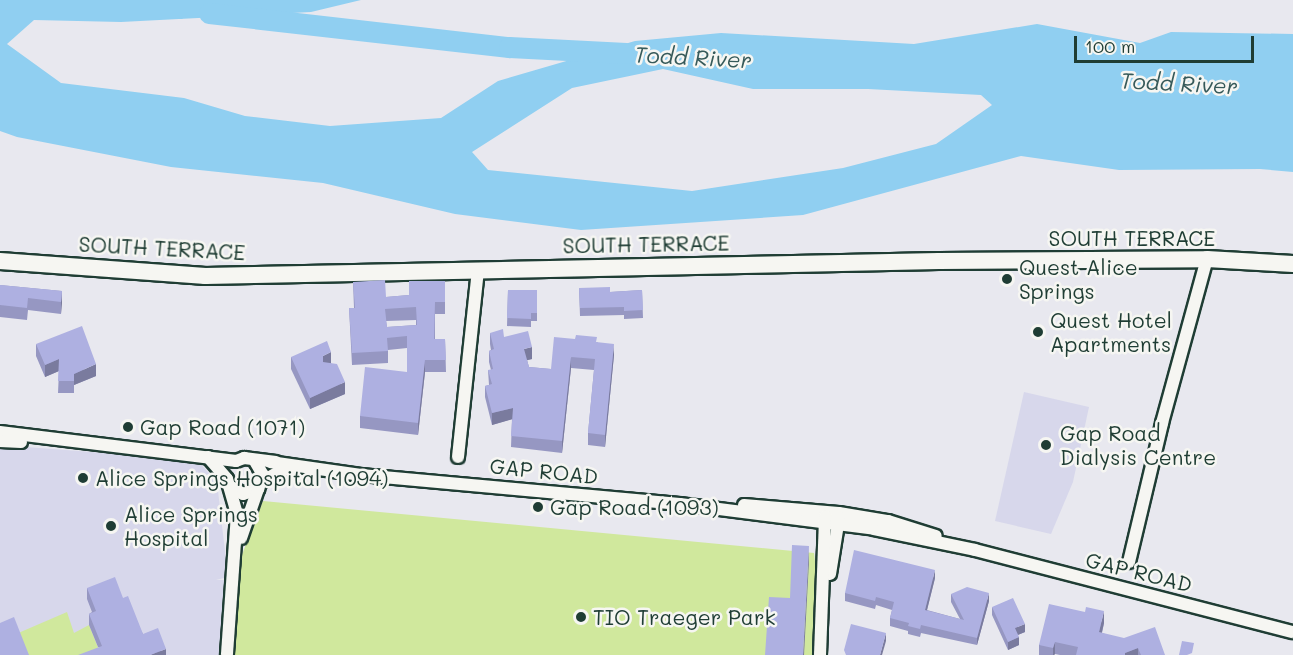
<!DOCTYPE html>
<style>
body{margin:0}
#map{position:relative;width:1293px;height:655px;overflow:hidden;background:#e8e8ef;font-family:Mali,sans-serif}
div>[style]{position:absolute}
.built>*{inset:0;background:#d7d7eb}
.green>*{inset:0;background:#d0e89d}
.water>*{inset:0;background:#90cff1}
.river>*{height:21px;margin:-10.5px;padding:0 10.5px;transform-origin:10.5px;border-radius:10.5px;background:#90cff1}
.roads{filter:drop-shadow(2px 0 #1f3d34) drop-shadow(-2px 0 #1f3d34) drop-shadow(0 2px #1f3d34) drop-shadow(0 -2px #1f3d34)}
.street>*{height:12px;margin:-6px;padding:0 6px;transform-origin:6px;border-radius:6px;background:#f6f6f2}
.secondary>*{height:16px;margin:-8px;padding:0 8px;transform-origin:8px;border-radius:8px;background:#f6f6f2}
.wall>*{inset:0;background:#9697c2}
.shaded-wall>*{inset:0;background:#7a7b9e}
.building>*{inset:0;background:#aeb0e1}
.dots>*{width:16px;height:16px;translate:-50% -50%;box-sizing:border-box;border:3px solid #f6f6f2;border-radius:50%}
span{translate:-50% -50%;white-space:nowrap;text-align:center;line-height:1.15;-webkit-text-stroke:5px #f6f6f2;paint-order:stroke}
.street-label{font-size:21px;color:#1f3d34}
.poi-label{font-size:21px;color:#1f3d34}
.left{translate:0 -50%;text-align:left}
.water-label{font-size:22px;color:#365a5a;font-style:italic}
.scale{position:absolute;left:1074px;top:36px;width:180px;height:27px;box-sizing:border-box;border:3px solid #1f3d34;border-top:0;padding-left:8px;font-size:18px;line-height:21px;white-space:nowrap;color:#1f3d34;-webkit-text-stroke:4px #f6f6f2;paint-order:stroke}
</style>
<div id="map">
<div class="built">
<div style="clip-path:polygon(1024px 392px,1089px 407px,1073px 482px,1051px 534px,995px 521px)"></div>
<div style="clip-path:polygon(0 445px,197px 460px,217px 482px,228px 577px,216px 580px,232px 580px,227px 655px,0 655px)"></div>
</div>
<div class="green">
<div style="clip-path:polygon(263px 501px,814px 553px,822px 622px,820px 655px,227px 655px,232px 580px)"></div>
<div style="clip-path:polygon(67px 612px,74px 633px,89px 625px,101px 655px,25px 655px,16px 634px)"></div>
</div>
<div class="water">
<div style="clip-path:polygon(evenodd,0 0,361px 0,311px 12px,121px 22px,34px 20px,7px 44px,61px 83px,184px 98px,245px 116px,330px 126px,441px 118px,498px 81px,635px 41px,721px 33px,914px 44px,1037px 24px,1140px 43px,1171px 32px,1293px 34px,1293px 172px,1260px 169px,1119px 170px,1021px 156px,803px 215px,581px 230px,455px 214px,323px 183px,171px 167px,17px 137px,0 131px,0 0,663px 69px,753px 89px,868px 89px,981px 95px,992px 105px,936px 144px,843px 168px,692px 191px,488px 170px,472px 152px,572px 88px,663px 69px)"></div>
</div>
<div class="river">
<div style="left:209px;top:13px;width:302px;rotate:6.5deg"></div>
<div style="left:509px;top:47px;width:117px;rotate:2.9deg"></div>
</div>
<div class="roads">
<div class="street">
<div style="left:0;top:432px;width:238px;rotate:7deg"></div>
<div style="left:236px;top:461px;width:9px;rotate:-21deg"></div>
<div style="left:244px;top:458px;width:32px;rotate:7deg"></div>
<div style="left:0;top:441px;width:21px;rotate:3deg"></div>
<div style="left:208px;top:457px;width:29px;rotate:49deg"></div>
<div style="left:227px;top:479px;width:36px;rotate:74deg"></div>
<div style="left:237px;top:514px;width:141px;rotate:94.1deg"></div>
<div style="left:458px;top:457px;width:188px;rotate:-83.9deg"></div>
<div style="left:270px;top:462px;width:92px;rotate:8.1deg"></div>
<div style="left:361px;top:475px;width:320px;rotate:5.2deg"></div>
<div style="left:680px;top:504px;width:196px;rotate:7.3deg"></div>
<div style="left:874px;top:529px;width:103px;rotate:11.7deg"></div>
<div style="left:975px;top:550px;width:328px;rotate:14.5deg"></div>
<div style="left:263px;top:481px;width:20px;rotate:-30deg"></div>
<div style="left:280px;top:471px;width:13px;rotate:-13deg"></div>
<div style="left:231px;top:487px;width:14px;rotate:30deg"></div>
<div style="left:243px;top:494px;width:16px;rotate:-18deg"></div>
<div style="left:258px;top:489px;width:15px;rotate:-70deg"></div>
<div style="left:263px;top:475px;width:16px;rotate:-120deg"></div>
<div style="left:744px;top:505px;width:95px;rotate:4.8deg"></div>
<div style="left:839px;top:513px;width:50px;rotate:9.3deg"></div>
<div style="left:888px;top:521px;width:50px;rotate:17.4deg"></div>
<div style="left:241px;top:538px;width:52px;rotate:-70.9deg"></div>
<div style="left:1129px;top:562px;width:143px;rotate:-76.6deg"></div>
<div style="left:1162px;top:423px;width:170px;rotate:-74.7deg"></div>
<div style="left:830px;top:574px;width:57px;rotate:-80.9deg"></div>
<div style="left:820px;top:655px;width:139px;rotate:-87.9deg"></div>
</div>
<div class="secondary">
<div style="left:0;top:261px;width:206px;rotate:4.2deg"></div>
<div style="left:205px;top:276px;width:734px;rotate:-1.17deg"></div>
<div style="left:939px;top:261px;width:268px;rotate:-0.4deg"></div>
<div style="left:1207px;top:259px;width:86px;rotate:3.3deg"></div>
</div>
</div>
<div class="wall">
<div style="clip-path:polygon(evenodd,445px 281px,445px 314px,435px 314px,435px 339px,445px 339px,446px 372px,425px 372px,418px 435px,360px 428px,360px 416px,407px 372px,407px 348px,388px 350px,388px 363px,352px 365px,349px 308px,354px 308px,353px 282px,386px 297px,409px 295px,445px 281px,416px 320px,416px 325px,387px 327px,386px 321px,416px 320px)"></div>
<div style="clip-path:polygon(0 285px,62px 291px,61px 314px,28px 310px,27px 320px,0 317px)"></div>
<div style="clip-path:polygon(579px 288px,610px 292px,642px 290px,643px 318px,624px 319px,624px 315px,580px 316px)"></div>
<div style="clip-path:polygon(508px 290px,537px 290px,537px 321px,531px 321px,531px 327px,507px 326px)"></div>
<div style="clip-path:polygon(490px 333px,504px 337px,532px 359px,527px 360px,529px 367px,551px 369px,597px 342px,614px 355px,605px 447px,588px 445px,588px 433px,594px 370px,571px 368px,562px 453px,511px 447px,512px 419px,492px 425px,485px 397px,485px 386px,489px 385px,488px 370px,491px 370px,489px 362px,489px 351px,491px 350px,490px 344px)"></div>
<div style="clip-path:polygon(36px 344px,96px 376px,74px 385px,74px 393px,58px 393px,59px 371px,45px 377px,36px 356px)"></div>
<div style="clip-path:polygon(291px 357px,331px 363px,345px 394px,310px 409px,291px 369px)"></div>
<div style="clip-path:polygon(935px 578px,927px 610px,960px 619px,951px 602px,951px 594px,989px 601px,977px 645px,921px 633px,920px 637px,908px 634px,908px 631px,890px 626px,890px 618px,892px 610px,876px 605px,875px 609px,845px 601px,845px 593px)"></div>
<div style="clip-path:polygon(87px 588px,123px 598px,143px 634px,166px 655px,98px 647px,89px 625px,89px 614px,92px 612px,87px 599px)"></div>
<div style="clip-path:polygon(992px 607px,1025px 632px,1018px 635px,1019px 645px,1008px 650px,992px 615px)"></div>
<div style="clip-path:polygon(1085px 612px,1104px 623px,1102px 633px,1165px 655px,1060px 655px,1055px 654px,1054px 655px,1039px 655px,1039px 645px)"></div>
</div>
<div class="shaded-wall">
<div style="clip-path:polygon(62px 291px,62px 303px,61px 314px,61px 302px)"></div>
<div style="clip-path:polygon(614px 344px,614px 355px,605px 447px,605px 435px)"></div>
<div style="clip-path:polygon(532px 347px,532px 359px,524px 361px,524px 349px)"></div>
<div style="clip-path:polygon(331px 352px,331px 364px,323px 367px,323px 356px)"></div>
<div style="clip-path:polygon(571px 357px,571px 368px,562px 453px,562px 441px)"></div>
<div style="clip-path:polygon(59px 359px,59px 371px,45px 377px,45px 365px)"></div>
<div style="clip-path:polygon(425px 360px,425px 372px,418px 435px,418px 423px)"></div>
<div style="clip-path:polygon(96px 364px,96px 376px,74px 385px,74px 374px)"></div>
<div style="clip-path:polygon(345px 382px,345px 394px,310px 409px,310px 398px)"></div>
<div style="clip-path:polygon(513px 408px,513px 419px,492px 425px,492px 413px)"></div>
<div style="clip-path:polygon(809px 546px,809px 561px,804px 655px,803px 655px)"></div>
<div style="clip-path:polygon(935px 570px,935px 578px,925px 618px,925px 610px)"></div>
<div style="clip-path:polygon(989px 593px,989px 601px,977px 645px,977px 638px)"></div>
<div style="clip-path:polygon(1104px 611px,1104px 623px,1099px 644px,1099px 632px)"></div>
<div style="clip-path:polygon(1025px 624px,1025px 632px,1015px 636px,1015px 628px)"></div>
<div style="clip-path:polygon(886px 633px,886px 641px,882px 655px,880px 655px)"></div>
<div style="clip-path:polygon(1019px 637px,1019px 645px,1008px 650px,1008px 642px)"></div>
<div style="clip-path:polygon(1055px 642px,1055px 654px,1054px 655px,1053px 655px,1053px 648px)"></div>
<div style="clip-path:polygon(1138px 648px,1138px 655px,1125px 655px,1125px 653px)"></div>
<div style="clip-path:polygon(166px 649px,166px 655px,150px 655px)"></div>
</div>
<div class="building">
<div style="clip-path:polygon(evenodd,385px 280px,386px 297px,409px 295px,409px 281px,445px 281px,445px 302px,435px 302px,434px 339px,445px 339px,446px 360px,425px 360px,418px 423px,360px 416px,365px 367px,407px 372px,407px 336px,387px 338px,388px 351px,352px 353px,349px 308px,355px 308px,353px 282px,385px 280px,416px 307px,417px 325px,387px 327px,385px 309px,416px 307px)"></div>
<div style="clip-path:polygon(0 285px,62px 291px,61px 302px,28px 298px,27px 308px,0 305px)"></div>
<div style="clip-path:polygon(610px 287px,610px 292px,642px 290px,643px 310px,624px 311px,624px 307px,580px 308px,579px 288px)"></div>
<div style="clip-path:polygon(508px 290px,537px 290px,537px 313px,531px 313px,531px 319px,507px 318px)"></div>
<div style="clip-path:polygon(82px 326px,96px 364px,74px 374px,74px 381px,58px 381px,59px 359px,45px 365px,36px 344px)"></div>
<div style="clip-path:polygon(503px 329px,504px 337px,528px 331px,532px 347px,524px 349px,529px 367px,551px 369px,554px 337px,575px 339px,576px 335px,597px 337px,596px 342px,614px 344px,605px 435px,588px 433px,595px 359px,571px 357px,562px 441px,511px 436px,513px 408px,492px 413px,485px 386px,492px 384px,488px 370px,493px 369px,489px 351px,494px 349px,490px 333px)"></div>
<div style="clip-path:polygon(327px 341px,331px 352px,323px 356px,323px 362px,337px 364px,345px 382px,310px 398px,291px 357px)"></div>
<div style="clip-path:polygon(792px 545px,809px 546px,803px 655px,765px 655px,769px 597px,790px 598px)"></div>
<div style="clip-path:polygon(854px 550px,935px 570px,925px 610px,964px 620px,951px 594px,967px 587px,989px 593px,977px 638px,921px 625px,920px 629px,908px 626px,909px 623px,890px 618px,894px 602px,876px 597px,875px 601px,845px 593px)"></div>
<div style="clip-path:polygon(115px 577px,123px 598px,128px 596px,143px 634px,158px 628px,166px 649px,150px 655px,78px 655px,102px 646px,89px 614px,96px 611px,87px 588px)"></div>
<div style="clip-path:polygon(1013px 598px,1025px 624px,1015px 628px,1019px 637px,1008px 642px,992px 607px)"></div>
<div style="clip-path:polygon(1049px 604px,1085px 612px,1086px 607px,1104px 611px,1099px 632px,1124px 638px,1155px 627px,1165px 655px,1141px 655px,1138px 648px,1125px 653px,1125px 655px,1076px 655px,1078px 647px,1055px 642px,1053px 648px,1039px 645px)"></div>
<div style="clip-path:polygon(14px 617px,29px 655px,0 655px,0 623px)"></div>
<div style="clip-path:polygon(851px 624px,886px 633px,880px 655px,846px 655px,844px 650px)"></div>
<div style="clip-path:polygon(1182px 641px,1194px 643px,1192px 653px,1187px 655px,1179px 655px)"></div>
</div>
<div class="dots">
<div style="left:1007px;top:279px;background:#1f3d34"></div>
<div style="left:1038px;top:332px;background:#1f3d34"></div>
<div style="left:128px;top:427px;background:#1f3d34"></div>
<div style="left:1046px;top:445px;background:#1f3d34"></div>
<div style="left:83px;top:478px;background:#1f3d34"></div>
<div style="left:538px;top:507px;background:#1f3d34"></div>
<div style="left:111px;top:526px;background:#1f3d34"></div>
<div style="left:581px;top:617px;background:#1f3d34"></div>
</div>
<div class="street-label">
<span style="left:1132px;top:238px">SOUTH TERRACE</span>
<span style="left:646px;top:244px;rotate:-1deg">SOUTH TERRACE</span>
<span style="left:162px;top:248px;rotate:3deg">SOUTH TERRACE</span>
<span style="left:544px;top:471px;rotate:6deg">GAP ROAD</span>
<span style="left:1139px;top:572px;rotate:14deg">GAP ROAD</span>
</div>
<div class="poi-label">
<span class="left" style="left:1019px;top:279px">Quest Alice<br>Springs</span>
<span class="left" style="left:1050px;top:332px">Quest Hotel<br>Apartments</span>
<span class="left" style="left:140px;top:427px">Gap Road (1071)</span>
<span class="left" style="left:1060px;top:445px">Gap Road<br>Dialysis Centre</span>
<span class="left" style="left:95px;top:478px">Alice Springs Hospital (1094)</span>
<span class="left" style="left:550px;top:507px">Gap Road (1093)</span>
<span class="left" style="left:124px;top:526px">Alice Springs<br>Hospital</span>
<span class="left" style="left:593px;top:617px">TIO Traeger Park</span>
</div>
<div class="water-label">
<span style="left:693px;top:57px;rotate:3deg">Todd River</span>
<span style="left:1179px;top:83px;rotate:3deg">Todd River</span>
</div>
<div class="scale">100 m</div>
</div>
